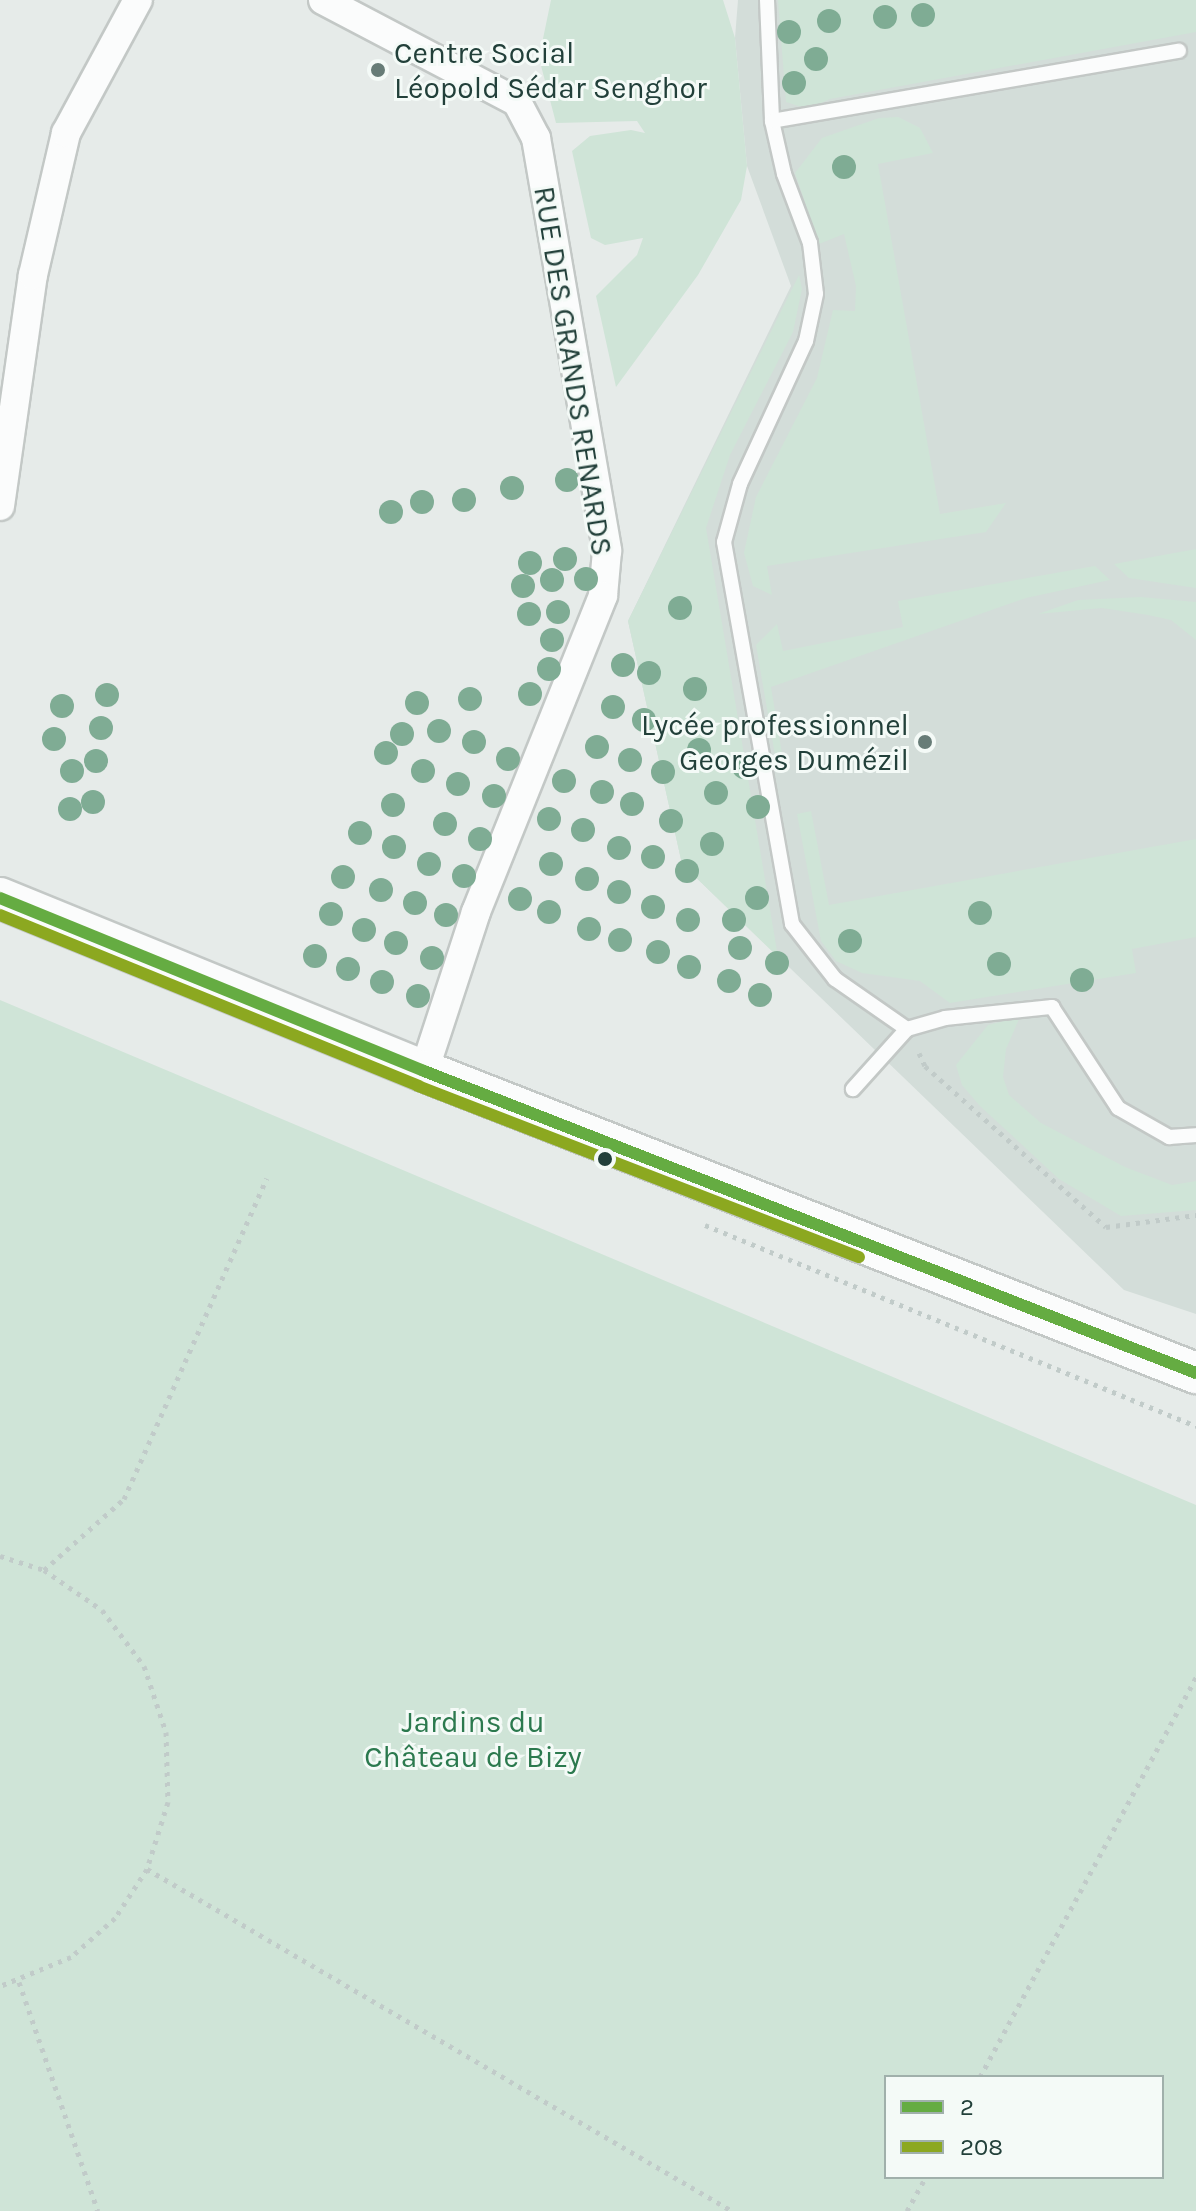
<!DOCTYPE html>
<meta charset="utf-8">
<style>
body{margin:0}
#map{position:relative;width:1196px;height:2211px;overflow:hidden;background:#e6ebe9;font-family:Karla,sans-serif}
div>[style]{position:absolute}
.built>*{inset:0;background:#d3ddd9}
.green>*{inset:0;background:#cfe4d7}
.path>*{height:5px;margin-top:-2.5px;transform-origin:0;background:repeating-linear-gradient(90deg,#c1cbc9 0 4px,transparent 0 10px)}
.roads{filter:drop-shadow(2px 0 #c3c8c6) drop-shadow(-2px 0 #c3c8c6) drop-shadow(0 2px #c3c8c6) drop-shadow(0 -2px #c3c8c6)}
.lane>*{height:14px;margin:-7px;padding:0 7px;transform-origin:7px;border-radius:7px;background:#fbfcfc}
.street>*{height:28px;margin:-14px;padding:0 14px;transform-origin:14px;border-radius:14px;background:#fbfcfc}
.secondary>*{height:40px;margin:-20px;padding:0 20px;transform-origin:20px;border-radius:20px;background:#fbfcfc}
.bus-1>*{height:12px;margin:-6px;padding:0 6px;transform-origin:6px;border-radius:6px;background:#65ac42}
.bus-2>*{height:12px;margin:-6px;padding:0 6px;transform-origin:6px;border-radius:6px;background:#8ca820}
.trees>*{width:24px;height:24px;margin:-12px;border-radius:50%;background:#7fac94}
.dots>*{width:22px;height:22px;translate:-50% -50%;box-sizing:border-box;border:4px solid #f4faf7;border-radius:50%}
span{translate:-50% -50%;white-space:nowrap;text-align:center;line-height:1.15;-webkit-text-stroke:6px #f4faf7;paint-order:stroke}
.poi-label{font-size:30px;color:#22403a}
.left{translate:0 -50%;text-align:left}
.right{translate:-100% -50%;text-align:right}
.street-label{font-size:30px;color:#22403a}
.park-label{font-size:30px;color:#2b794e}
.legend{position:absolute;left:884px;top:2075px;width:280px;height:104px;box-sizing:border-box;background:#f4faf7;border:2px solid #a0b0ab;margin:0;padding:10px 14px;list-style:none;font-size:24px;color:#22403a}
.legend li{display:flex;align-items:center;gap:16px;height:40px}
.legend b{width:40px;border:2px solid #a0b0ab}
</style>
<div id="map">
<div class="built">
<div style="clip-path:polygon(738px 0,1196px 0,1196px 1314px,1124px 1290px,682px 864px,628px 621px,791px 286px,747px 166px,735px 38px)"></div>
</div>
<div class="green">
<div style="clip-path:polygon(551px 0,723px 0,735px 38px,747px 166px,741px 200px,698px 275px,616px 387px,596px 296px,637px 255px,643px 238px,605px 245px,591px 238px,572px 151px,590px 136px,631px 130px,645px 133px,637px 121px,556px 123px,539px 58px)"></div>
<div style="clip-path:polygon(778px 0,1196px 0,1196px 32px,830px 99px,808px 109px,786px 102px)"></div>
<div style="clip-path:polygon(898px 117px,920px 128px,933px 153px,878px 164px,940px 514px,1006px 503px,986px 532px,767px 566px,772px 595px,753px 586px,744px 553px,756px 497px,817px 378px,833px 310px,855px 311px,856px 286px,844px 234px,819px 244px,795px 173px,822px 138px,879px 118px)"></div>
<div style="clip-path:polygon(799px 275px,802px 289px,793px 332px,730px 455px,706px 528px,778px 957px,682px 864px,628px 621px)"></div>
<div style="clip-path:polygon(1196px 549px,1196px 588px,1129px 578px,1114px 564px)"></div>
<div style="clip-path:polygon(1095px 566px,1110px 580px,1026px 598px,771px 687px,783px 760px,780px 766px,776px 761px,756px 645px,777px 624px,783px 651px,903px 627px,898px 601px)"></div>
<div style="clip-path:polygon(1141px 597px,1196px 602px,1196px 640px,1171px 620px,1148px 615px,1102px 608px,1038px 614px,1078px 600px)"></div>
<div style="clip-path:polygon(811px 811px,829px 905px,1196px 839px,1196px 937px,1132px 949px,1136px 973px,950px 1003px,920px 981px,862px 973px,836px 961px,821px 941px,797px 814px)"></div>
<div style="clip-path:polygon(evenodd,0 1000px,1196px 1505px,1196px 2211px,0 2211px,0 1000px,886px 2077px,1162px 2077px,1162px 2177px,886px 2177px,886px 2077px)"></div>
<div style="clip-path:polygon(1020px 1017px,1006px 1049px,1003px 1077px,1009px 1095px,1041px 1123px,1125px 1167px,1172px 1185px,1196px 1181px,1196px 1210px,1121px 1216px,1059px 1179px,980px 1106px,962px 1085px,956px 1065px,988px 1025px)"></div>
</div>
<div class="path">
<div style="left:919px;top:1053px;width:14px;rotate:65deg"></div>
<div style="left:925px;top:1066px;width:242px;rotate:41.7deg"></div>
<div style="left:1106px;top:1227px;width:91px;rotate:-7.6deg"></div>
<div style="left:705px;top:1225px;width:531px;rotate:22.26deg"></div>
<div style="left:0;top:1556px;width:46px;rotate:17.7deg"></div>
<div style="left:44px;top:1570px;width:70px;rotate:34.6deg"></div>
<div style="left:102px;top:1610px;width:70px;rotate:53.1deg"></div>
<div style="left:144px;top:1666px;width:70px;rotate:71.6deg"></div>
<div style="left:166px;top:1732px;width:70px;rotate:88.4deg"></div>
<div style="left:168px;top:1802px;width:70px;rotate:107.4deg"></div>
<div style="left:147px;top:1869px;width:59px;rotate:123.1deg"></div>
<div style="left:115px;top:1918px;width:59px;rotate:138.4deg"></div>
<div style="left:71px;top:1957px;width:77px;rotate:157.8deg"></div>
<div style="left:44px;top:1570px;width:107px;rotate:-41.6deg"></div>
<div style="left:124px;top:1499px;width:351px;rotate:-66deg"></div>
<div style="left:147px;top:1869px;width:678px;rotate:30.31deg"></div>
<div style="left:19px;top:1982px;width:242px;rotate:71deg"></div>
<div style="left:980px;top:2077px;width:455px;rotate:-61.6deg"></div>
<div style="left:907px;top:2211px;width:39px;rotate:-61deg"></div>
</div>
<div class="roads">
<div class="lane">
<div style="left:767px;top:0;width:121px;rotate:87.6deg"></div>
<div style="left:772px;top:121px;width:54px;rotate:77.2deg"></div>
<div style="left:784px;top:174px;width:74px;rotate:69.4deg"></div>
<div style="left:810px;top:243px;width:51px;rotate:83.3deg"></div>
<div style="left:816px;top:294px;width:48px;rotate:102deg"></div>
<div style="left:806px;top:341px;width:157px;rotate:114.8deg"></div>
<div style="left:740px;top:484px;width:60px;rotate:105.4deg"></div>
<div style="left:724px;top:542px;width:388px;rotate:79.9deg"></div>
<div style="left:792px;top:924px;width:70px;rotate:52deg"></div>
<div style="left:835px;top:979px;width:88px;rotate:34.8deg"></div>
<div style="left:907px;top:1029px;width:81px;rotate:132deg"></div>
<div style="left:772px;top:121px;width:413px;rotate:-9.8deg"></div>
<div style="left:907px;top:1029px;width:40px;rotate:-16deg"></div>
<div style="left:945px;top:1018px;width:108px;rotate:-5.9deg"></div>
<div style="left:1052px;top:1007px;width:121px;rotate:56.8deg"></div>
<div style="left:1118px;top:1108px;width:59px;rotate:29.6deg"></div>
<div style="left:1169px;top:1137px;width:27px;rotate:-4deg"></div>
</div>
<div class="street">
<div style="left:323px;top:0;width:219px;rotate:27.7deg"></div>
<div style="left:517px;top:102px;width:41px;rotate:62.2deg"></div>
<div style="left:536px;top:138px;width:419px;rotate:80.2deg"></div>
<div style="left:607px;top:551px;width:45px;rotate:95.1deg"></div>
<div style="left:603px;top:596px;width:341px;rotate:111.9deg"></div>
<div style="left:476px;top:912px;width:167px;rotate:108.1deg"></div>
<div style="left:0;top:506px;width:233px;rotate:-81.9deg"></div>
<div style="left:33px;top:275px;width:146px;rotate:-76.9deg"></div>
<div style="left:66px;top:133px;width:151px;rotate:-61.6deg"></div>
</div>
<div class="secondary">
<div style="left:0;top:898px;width:458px;rotate:22.2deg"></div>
<div style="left:424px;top:1071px;width:829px;rotate:21.37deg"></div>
</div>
</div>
<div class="bus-1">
<div style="left:0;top:898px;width:458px;rotate:22.2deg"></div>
<div style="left:424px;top:1071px;width:829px;rotate:21.37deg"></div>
</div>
<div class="bus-2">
<div style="left:0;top:915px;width:452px;rotate:22.2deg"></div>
<div style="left:418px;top:1086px;width:473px;rotate:21.2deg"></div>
</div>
<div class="trees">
<div style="left:923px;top:15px"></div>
<div style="left:885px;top:17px"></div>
<div style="left:829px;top:21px"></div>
<div style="left:789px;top:32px"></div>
<div style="left:816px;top:59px"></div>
<div style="left:794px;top:83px"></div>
<div style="left:844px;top:167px"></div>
<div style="left:567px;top:480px"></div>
<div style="left:512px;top:488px"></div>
<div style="left:464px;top:500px"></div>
<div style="left:422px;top:502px"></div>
<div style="left:391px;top:512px"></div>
<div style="left:565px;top:559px"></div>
<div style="left:530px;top:563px"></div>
<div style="left:586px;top:579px"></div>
<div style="left:552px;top:580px"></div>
<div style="left:523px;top:586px"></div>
<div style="left:680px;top:608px"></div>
<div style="left:558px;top:612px"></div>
<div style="left:529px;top:614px"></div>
<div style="left:552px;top:640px"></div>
<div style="left:623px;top:665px"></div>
<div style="left:549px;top:669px"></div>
<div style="left:649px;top:673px"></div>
<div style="left:695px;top:689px"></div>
<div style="left:530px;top:694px"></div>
<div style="left:107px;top:695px"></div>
<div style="left:470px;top:699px"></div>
<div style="left:417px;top:703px"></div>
<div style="left:62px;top:706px"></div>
<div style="left:613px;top:707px"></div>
<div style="left:644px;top:720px"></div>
<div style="left:101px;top:728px"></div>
<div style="left:439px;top:731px"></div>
<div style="left:402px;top:734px"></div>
<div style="left:54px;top:739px"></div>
<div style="left:474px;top:742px"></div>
<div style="left:597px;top:747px"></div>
<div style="left:699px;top:750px"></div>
<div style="left:386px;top:753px"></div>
<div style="left:508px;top:759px"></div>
<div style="left:630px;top:760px"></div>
<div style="left:96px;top:761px"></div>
<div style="left:744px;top:767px"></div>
<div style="left:72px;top:771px"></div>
<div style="left:423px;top:771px"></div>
<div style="left:663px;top:772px"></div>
<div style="left:564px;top:781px"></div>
<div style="left:458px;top:784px"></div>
<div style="left:602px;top:792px"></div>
<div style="left:716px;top:793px"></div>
<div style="left:494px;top:796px"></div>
<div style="left:93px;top:802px"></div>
<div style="left:632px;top:804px"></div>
<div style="left:393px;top:805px"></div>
<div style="left:758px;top:807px"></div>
<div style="left:70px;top:809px"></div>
<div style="left:549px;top:819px"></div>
<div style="left:671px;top:821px"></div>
<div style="left:445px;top:824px"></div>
<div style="left:583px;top:830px"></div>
<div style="left:360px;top:833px"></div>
<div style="left:480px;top:839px"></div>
<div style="left:712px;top:844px"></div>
<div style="left:394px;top:847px"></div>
<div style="left:619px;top:848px"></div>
<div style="left:653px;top:857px"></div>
<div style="left:429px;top:864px"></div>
<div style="left:551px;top:864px"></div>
<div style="left:687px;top:871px"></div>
<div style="left:464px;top:876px"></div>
<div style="left:343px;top:877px"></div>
<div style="left:587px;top:879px"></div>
<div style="left:381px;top:890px"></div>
<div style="left:619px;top:892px"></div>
<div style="left:757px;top:898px"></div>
<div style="left:520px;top:899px"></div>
<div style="left:415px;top:903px"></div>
<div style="left:653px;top:907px"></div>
<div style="left:549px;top:912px"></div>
<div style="left:980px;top:913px"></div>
<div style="left:331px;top:914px"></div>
<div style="left:446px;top:915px"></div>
<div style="left:688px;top:920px"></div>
<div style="left:734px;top:920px"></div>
<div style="left:589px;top:929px"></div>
<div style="left:364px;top:930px"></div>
<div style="left:620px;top:940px"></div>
<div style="left:850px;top:941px"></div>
<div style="left:396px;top:943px"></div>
<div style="left:740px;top:948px"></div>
<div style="left:658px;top:952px"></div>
<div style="left:315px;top:956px"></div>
<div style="left:432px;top:958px"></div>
<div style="left:777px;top:963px"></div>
<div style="left:999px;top:964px"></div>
<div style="left:689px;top:967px"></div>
<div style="left:348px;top:969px"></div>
<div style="left:1082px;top:980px"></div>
<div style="left:729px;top:981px"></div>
<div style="left:382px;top:982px"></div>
<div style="left:760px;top:995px"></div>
<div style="left:418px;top:996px"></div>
</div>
<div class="dots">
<div style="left:378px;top:70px;background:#677c77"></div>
<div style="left:925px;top:742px;background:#677c77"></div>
<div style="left:605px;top:1159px;background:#22403a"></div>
</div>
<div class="poi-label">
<span class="left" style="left:394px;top:70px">Centre Social<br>Léopold Sédar Senghor</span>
<span class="right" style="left:909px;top:742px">Lycée professionnel<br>Georges Dumézil</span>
</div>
<div class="street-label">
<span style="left:573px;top:371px;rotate:81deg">RUE DES GRANDS RENARDS</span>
</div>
<div class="park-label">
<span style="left:473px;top:1739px">Jardins du<br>Château de Bizy</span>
</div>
<ul class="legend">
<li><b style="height:10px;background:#65ac42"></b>2</li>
<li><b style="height:10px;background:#8ca820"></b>208</li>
</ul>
</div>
